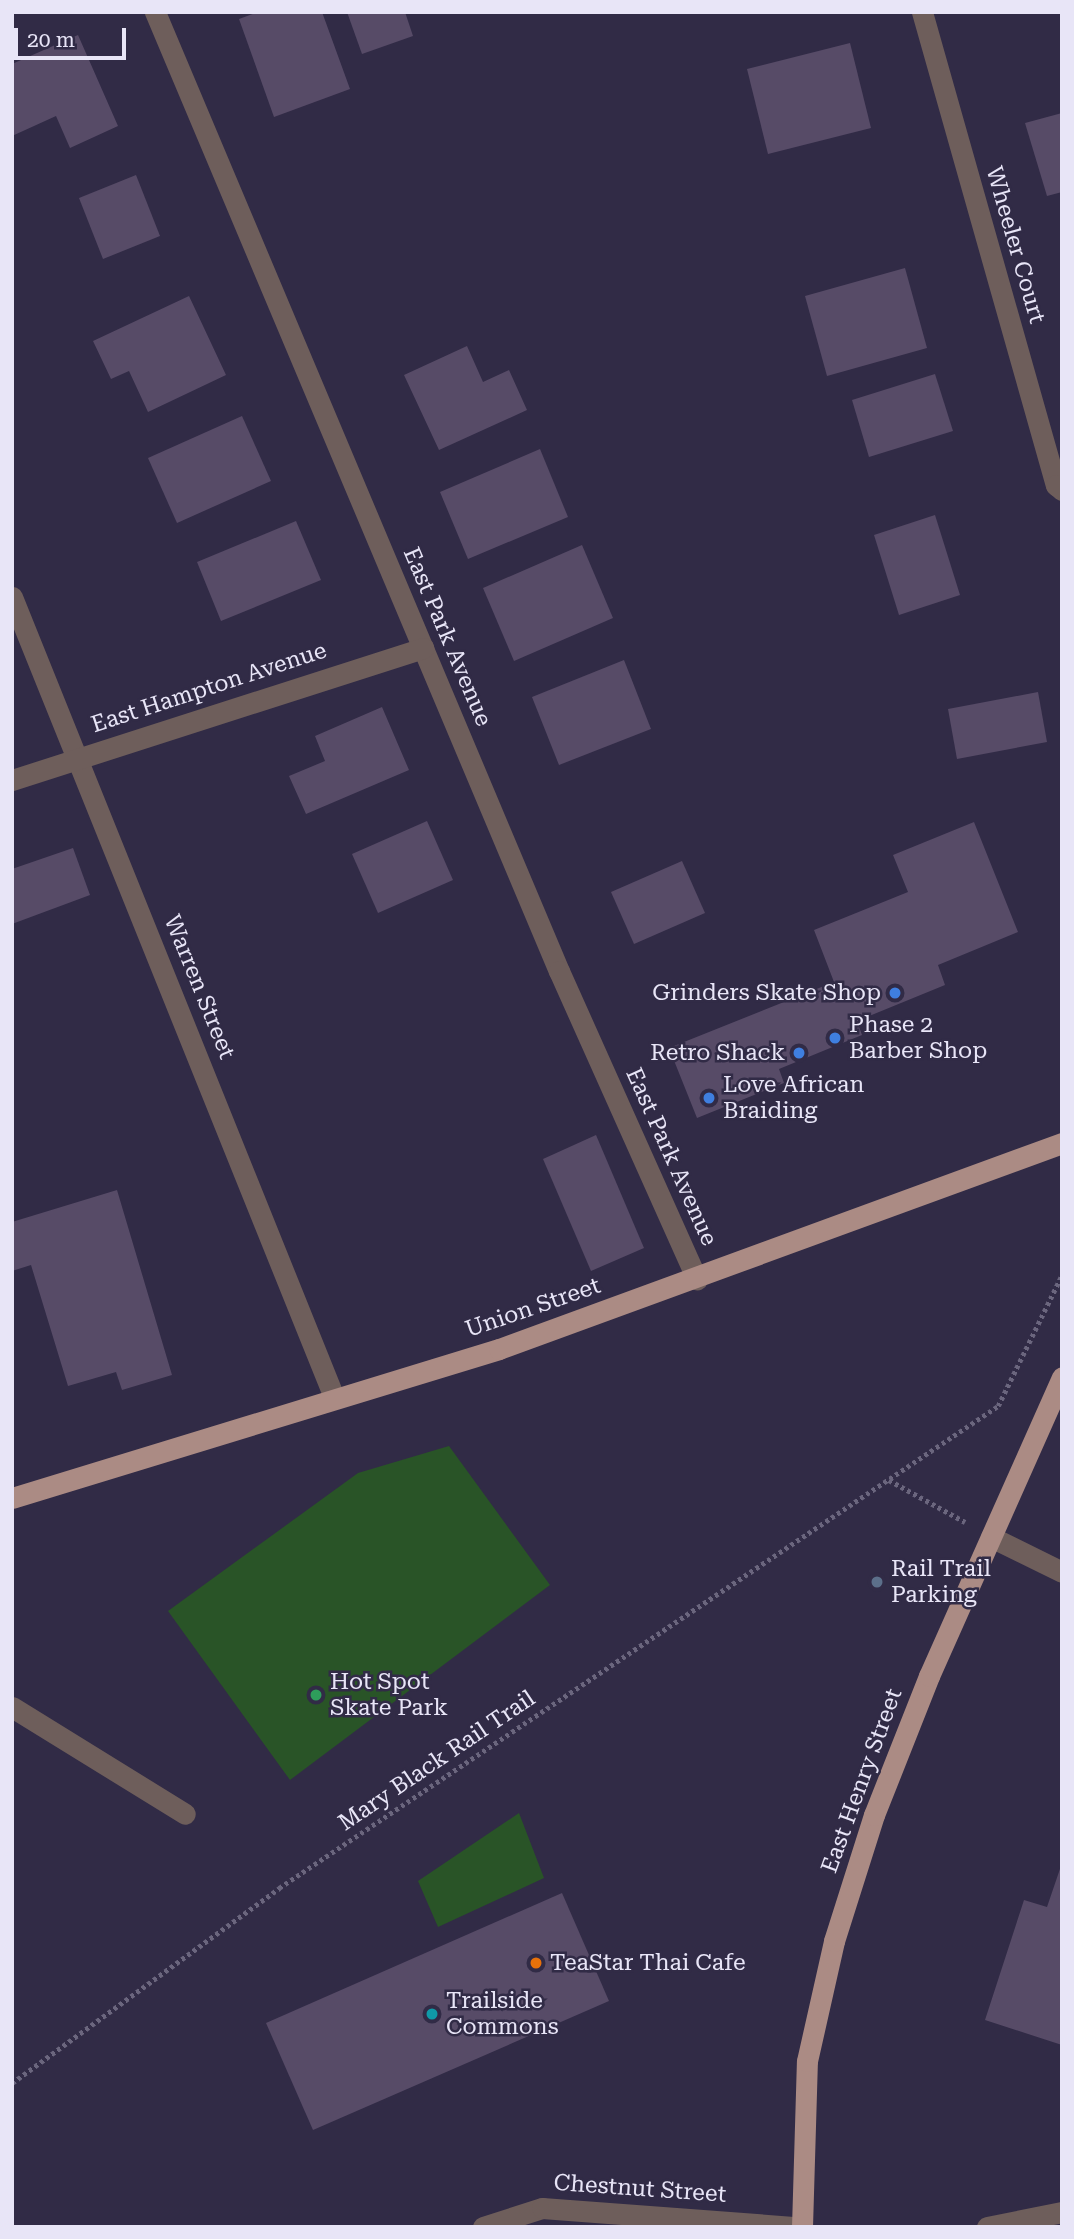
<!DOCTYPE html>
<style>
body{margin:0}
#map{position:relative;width:1074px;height:2239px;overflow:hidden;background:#312b46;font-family:"Roboto Serif",serif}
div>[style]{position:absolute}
.green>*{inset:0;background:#295427}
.building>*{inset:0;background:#574b67}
.path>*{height:4.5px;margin-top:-2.25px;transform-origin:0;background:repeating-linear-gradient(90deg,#6b667e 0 3.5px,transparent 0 7px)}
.minor>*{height:21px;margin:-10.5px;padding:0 10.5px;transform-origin:10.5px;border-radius:10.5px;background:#6e5e5b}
.major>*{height:21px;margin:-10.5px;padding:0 10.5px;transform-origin:10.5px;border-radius:10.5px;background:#ab8b84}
.dots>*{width:19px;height:19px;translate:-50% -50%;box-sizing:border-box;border:4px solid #312b46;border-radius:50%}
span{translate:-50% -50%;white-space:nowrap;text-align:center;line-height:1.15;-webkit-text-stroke:5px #312b46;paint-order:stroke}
.street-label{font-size:23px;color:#e8e5f7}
.poi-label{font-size:23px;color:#e8e5f7}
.right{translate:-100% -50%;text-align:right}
.left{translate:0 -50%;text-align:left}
.frame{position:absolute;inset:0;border:14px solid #e8e5f7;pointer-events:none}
.scale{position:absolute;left:14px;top:28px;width:112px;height:32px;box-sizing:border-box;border:4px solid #e8e5f7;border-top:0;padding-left:9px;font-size:21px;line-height:24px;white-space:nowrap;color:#e8e5f7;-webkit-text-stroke:5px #312b46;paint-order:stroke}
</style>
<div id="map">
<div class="green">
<div style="clip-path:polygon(449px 1446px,550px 1585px,290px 1780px,168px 1611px,358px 1473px)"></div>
<div style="clip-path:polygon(519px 1813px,544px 1878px,438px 1927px,418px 1881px)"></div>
</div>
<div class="building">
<div style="clip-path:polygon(258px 12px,322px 12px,350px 89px,274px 117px,239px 19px)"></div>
<div style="clip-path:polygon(347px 12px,405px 12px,413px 36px,362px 54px)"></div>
<div style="clip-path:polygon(78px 35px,118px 126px,70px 148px,56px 116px,12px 136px,12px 64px)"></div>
<div style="clip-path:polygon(850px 43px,871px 128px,768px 154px,747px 69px)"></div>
<div style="clip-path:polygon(1062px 113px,1062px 192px,1047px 196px,1025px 123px)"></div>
<div style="clip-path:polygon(136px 175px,160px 236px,103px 259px,79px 198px)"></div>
<div style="clip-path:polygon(905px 268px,927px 348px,827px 376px,805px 296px)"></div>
<div style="clip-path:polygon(189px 296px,226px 375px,148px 412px,129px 371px,111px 379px,93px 341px)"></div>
<div style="clip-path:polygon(467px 346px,483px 382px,509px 370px,527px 410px,439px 450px,404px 375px)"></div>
<div style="clip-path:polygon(935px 374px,953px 431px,869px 457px,852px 400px)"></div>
<div style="clip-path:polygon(242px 416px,271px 481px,177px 523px,148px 458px)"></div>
<div style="clip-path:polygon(540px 449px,568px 517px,468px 559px,440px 492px)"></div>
<div style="clip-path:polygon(935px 515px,960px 595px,899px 615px,874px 535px)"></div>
<div style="clip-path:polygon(296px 521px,321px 580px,221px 621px,197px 562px)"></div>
<div style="clip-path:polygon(582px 545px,613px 618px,514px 661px,483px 588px)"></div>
<div style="clip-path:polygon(624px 660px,651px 729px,559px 765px,532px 697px)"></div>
<div style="clip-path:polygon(1038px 692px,1047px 742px,957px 759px,948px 709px)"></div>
<div style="clip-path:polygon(382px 707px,409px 770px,306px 814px,289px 776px,325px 761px,315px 736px)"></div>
<div style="clip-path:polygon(427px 821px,453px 880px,378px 913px,352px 854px)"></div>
<div style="clip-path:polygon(974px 822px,1018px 932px,938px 965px,945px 985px,857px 1021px,862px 1035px,779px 1069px,784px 1083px,697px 1118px,669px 1048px,834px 982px,814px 930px,908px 892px,893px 855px)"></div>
<div style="clip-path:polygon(73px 848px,90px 895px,12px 924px,12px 869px)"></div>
<div style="clip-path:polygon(682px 861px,705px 913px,634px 944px,611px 892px)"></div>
<div style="clip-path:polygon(596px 1135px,644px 1248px,591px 1271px,543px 1159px)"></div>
<div style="clip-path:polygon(117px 1190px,172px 1375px,122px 1390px,116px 1372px,68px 1386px,31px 1265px,12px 1271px,12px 1222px)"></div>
<div style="clip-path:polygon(1062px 1863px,1062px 2045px,985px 2020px,1024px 1900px,1047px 1907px)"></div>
<div style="clip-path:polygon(562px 1893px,609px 2001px,313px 2130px,266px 2023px)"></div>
</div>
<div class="path">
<div style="left:889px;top:1480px;width:87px;rotate:28.9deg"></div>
<div style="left:12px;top:2083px;width:331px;rotate:-36.1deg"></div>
<div style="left:279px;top:1888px;width:866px;rotate:-33.84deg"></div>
<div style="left:998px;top:1406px;width:146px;rotate:-64deg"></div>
</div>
<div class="minor">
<div style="left:155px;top:12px;width:1041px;rotate:67.16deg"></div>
<div style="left:559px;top:971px;width:338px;rotate:65.9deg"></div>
<div style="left:922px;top:12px;width:492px;rotate:74.2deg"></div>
<div style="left:1056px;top:485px;width:8px;rotate:40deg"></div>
<div style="left:12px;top:597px;width:862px;rotate:68.08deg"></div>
<div style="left:12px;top:780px;width:432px;rotate:-17.8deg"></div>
<div style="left:991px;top:1537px;width:79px;rotate:26.2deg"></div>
<div style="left:12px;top:1707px;width:203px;rotate:31.7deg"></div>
<div style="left:483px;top:2227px;width:62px;rotate:-17.9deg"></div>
<div style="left:542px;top:2208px;width:255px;rotate:4.3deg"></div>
<div style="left:987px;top:2227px;width:76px;rotate:-11.3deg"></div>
</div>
<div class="major">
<div style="left:12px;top:1498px;width:509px;rotate:-17.01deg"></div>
<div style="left:499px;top:1349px;width:600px;rotate:-20.1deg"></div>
<div style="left:802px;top:2227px;width:166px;rotate:-88.3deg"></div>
<div style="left:807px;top:2061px;width:123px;rotate:-77.3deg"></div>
<div style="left:834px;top:1941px;width:132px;rotate:-72.4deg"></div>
<div style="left:874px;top:1815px;width:149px;rotate:-68.4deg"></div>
<div style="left:929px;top:1676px;width:327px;rotate:-66deg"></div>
</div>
<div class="dots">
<div style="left:895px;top:993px;background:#3f7fe0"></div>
<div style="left:835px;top:1038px;background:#3f7fe0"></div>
<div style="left:799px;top:1053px;background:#3f7fe0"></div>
<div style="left:709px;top:1098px;background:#3f7fe0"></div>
<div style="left:877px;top:1582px;background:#5c6f8a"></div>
<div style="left:316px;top:1695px;background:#2e9e5b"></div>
<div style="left:536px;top:1963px;background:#e8710a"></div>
<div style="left:432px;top:2014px;background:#0f9aa8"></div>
</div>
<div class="street-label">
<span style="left:1015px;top:245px;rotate:74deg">Wheeler Court</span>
<span style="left:447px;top:637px;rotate:67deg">East Park Avenue</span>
<span style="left:209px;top:688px;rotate:-18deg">East Hampton Avenue</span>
<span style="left:199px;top:987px;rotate:68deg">Warren Street</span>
<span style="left:671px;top:1157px;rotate:66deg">East Park Avenue</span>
<span style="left:533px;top:1308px;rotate:-19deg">Union Street</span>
<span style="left:437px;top:1761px;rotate:-34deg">Mary Black Rail Trail</span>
<span style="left:862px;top:1781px;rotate:-70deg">East Henry Street</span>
<span style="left:640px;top:2189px;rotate:4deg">Chestnut Street</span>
</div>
<div class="poi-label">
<span class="right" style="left:881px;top:993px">Grinders Skate Shop</span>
<span class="left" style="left:849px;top:1038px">Phase 2<br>Barber Shop</span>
<span class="right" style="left:785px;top:1053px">Retro Shack</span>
<span class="left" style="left:723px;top:1098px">Love African<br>Braiding</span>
<span class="left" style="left:891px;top:1582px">Rail Trail<br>Parking</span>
<span class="left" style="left:330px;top:1695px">Hot Spot<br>Skate Park</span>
<span class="left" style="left:550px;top:1963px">TeaStar Thai Cafe</span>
<span class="left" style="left:446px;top:2014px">Trailside<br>Commons</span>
</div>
<div class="frame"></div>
<div class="scale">20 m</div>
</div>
